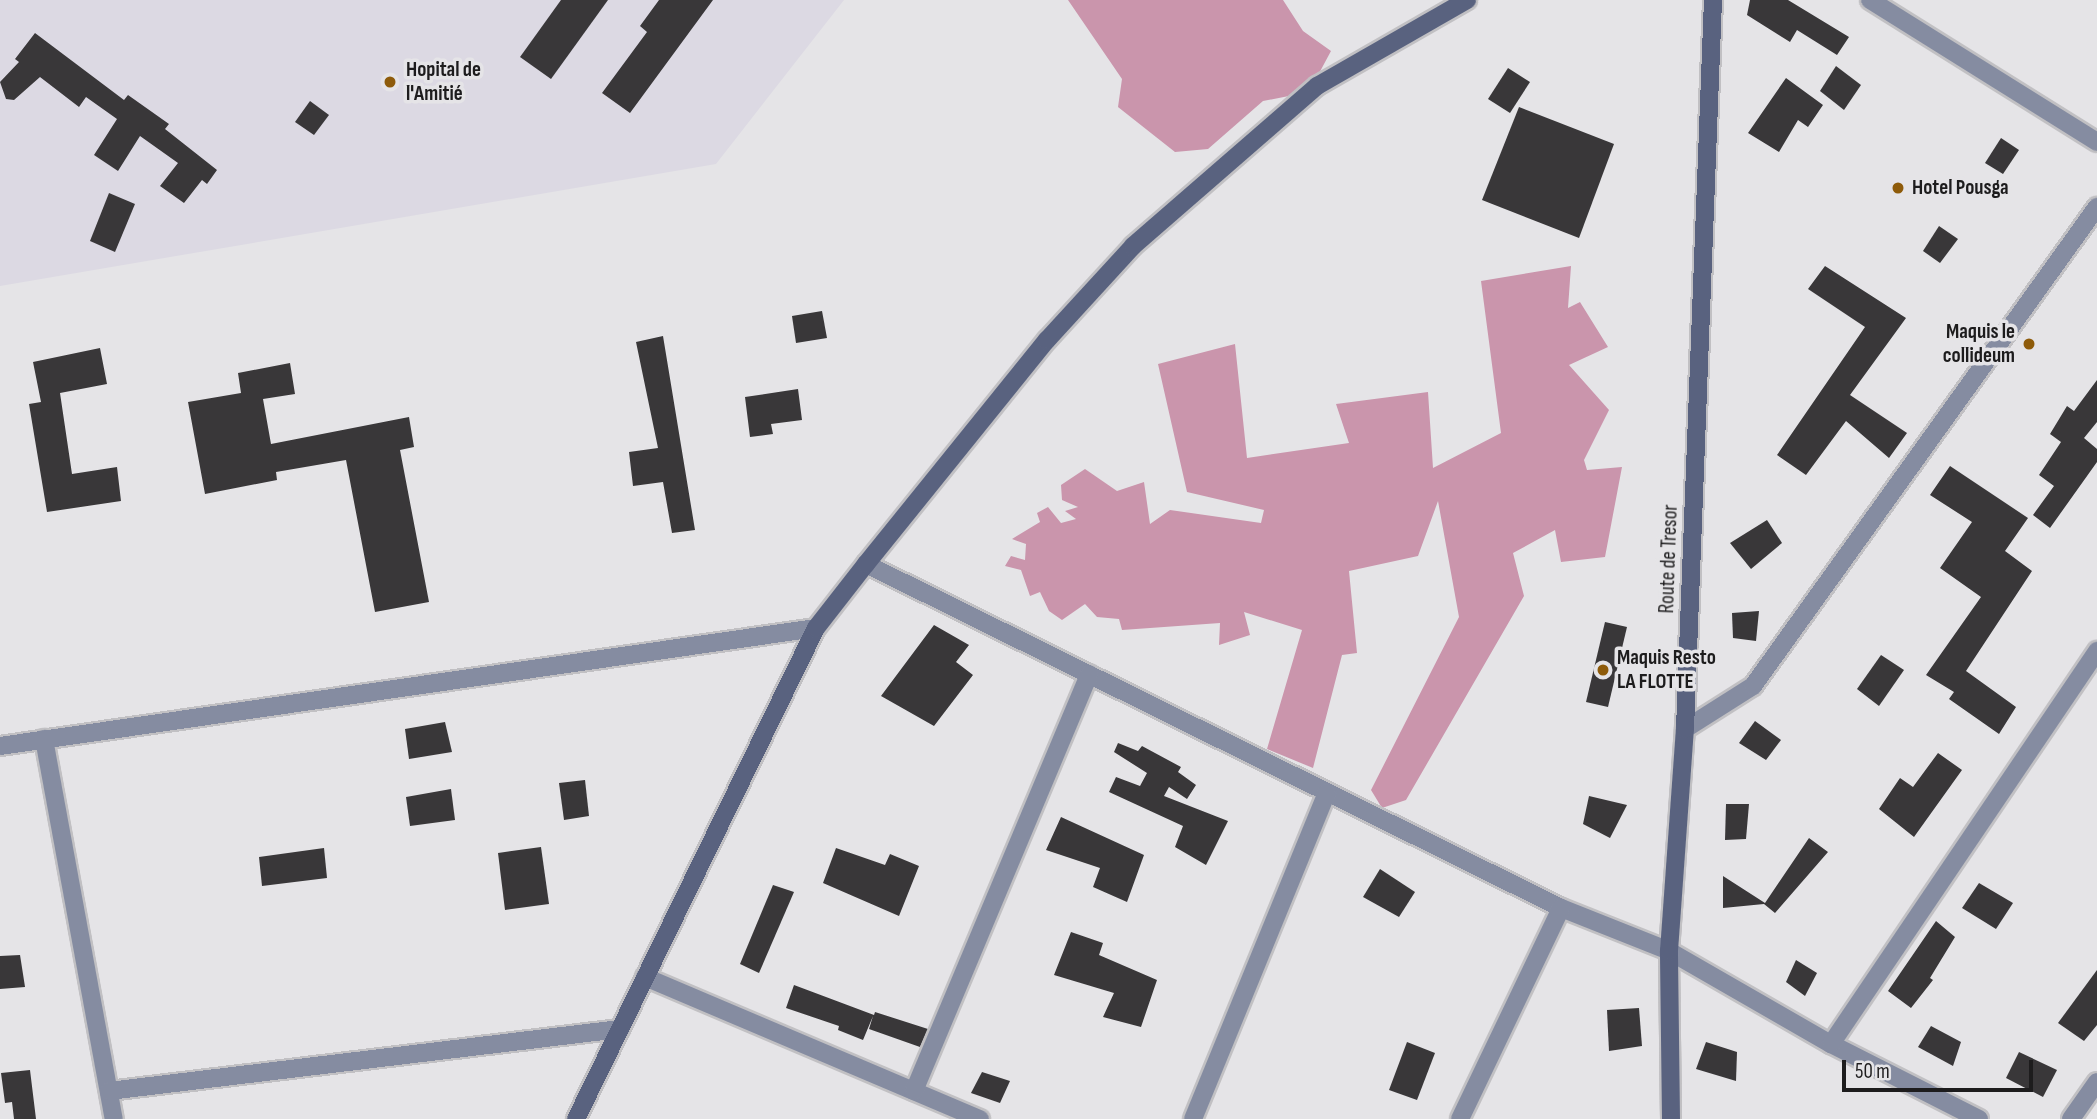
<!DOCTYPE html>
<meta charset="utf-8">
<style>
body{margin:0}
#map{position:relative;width:2097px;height:1119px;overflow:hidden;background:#e5e4e7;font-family:"Sofia Sans Condensed",sans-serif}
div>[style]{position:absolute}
.built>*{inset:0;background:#dcd9e3}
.forest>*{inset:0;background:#ca95ac}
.building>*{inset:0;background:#393739}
.roads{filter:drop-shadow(2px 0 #c1c0c3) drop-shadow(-2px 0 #c1c0c3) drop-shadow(0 2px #c1c0c3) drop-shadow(0 -2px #c1c0c3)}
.street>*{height:18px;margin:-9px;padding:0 9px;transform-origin:9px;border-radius:9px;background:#858ca1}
.secondary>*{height:18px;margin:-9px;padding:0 9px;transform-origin:9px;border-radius:9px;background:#59627f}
.dots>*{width:19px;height:19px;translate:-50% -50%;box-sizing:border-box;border:4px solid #e5e4e7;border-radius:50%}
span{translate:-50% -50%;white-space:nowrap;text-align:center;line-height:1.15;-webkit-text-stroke:7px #e5e4e7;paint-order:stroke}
.poi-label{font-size:21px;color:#1d1c1d;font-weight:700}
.left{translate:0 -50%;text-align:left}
.right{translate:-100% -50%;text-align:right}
.street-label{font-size:21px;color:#1d1c1d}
.scale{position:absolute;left:1842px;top:1060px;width:191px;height:32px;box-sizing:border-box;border:4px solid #1d1c1d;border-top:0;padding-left:9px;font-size:21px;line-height:24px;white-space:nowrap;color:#1d1c1d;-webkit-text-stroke:5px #e5e4e7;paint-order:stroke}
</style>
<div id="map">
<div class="built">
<div style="clip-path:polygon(0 0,844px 0,716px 164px,0 286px)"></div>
</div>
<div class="forest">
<div style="clip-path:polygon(1068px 0,1283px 0,1303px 31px,1331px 51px,1309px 92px,1263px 101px,1208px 149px,1175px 152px,1118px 107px,1122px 79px)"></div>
<div style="clip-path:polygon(1571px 266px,1568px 308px,1580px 302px,1608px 347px,1569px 365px,1609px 410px,1584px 460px,1587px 470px,1622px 467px,1605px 557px,1561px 562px,1555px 530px,1513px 553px,1524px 596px,1406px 800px,1382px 808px,1371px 790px,1459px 617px,1438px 501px,1418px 556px,1349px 571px,1357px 653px,1342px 655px,1313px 768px,1267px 749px,1302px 630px,1244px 612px,1250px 635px,1219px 645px,1220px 623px,1122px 630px,1119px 619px,1097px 617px,1085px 604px,1062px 620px,1049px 611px,1040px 592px,1030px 596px,1021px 570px,1005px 566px,1011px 556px,1025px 560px,1026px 544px,1012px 539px,1040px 522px,1037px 513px,1048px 507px,1061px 523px,1076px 519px,1065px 511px,1078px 507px,1062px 500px,1061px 485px,1085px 469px,1117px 491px,1144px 482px,1150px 524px,1170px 510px,1261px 523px,1264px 510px,1187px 492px,1158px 364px,1235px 344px,1247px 458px,1349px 443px,1336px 404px,1428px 392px,1433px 468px,1501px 433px,1481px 281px)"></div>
</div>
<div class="building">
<div style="clip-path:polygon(561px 0,608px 0,551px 79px,520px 57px)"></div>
<div style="clip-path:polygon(659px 0,713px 0,630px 113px,602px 93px,647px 32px,640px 26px)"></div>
<div style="clip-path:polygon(1750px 0,1788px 0,1849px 37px,1837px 55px,1797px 30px,1790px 42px,1747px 15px)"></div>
<div style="clip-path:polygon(35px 33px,124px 100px,128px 95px,169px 124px,165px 129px,217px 170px,207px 184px,202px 180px,184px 203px,160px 186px,178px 163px,140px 136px,118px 171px,94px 155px,117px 119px,86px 97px,79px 107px,40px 77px,14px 100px,6px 99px,0 82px,19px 62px,15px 59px)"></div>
<div style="clip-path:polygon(1836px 66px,1861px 85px,1844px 110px,1820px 91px)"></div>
<div style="clip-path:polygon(1508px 68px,1530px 82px,1510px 113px,1488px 99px)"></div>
<div style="clip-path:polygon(1786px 78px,1823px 105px,1808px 127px,1798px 120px,1779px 152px,1748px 133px)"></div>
<div style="clip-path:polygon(310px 101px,329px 115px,314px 135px,295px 122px)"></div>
<div style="clip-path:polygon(1519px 107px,1614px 144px,1579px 238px,1482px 200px)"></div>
<div style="clip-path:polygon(2001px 138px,2019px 150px,2003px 174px,1985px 163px)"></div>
<div style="clip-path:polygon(109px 193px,135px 204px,115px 252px,90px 241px)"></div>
<div style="clip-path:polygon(1939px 226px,1958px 239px,1940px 263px,1923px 251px)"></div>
<div style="clip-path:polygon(1825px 266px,1906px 318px,1850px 395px,1907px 433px,1889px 458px,1846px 421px,1806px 475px,1777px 455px,1865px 327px,1808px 289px)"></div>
<div style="clip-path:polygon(822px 311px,827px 338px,796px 343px,792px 316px)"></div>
<div style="clip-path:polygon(663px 336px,695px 530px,672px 533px,663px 482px,633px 486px,629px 452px,658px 448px,636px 342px)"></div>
<div style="clip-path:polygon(100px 348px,107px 384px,60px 393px,72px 474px,117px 467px,121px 501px,47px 512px,29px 404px,41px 402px,33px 362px)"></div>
<div style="clip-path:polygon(290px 363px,295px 394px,263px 399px,271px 444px,409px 417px,414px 447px,400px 450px,429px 602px,375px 612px,346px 460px,276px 472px,277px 480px,205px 494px,188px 402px,241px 393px,238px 373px)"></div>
<div style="clip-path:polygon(2097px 380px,2097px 422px,2084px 438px,2097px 449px,2097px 462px,2050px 528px,2033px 515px,2054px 486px,2039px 475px,2061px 442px,2050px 434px,2067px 406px,2074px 411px)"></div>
<div style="clip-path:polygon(798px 389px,802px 420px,771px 424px,773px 434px,750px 437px,745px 397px)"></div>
<div style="clip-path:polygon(1950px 466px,2028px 518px,2005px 551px,2032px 571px,1966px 671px,2016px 707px,1999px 734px,1949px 699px,1954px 692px,1926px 675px,1981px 597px,1940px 568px,1972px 522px,1930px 495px)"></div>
<div style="clip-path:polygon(1767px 520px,1782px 543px,1751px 569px,1730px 543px)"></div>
<div style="clip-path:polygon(1759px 611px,1756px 641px,1733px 638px,1732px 613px)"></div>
<div style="clip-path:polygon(1605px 622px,1627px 627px,1608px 707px,1586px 702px)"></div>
<div style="clip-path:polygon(934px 625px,969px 645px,956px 662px,973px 675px,934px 726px,881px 696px)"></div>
<div style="clip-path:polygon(1881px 655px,1904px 670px,1879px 706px,1857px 689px)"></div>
<div style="clip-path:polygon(1755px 721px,1781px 740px,1766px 760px,1739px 743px)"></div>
<div style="clip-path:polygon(445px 722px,452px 752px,409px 759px,405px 729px)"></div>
<div style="clip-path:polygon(1118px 743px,1138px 751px,1142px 746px,1181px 767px,1178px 772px,1196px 785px,1187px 799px,1169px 787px,1164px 796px,1228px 821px,1206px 865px,1175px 847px,1183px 826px,1109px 792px,1116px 777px,1140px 786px,1147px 773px,1114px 752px)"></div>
<div style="clip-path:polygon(1938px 753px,1962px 770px,1914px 837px,1879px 809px,1900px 778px,1913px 787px)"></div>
<div style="clip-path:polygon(585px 780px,589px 816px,564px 820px,559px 783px)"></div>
<div style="clip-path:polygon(451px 789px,455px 820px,410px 826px,406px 797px)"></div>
<div style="clip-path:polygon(1589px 796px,1627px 805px,1610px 838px,1583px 824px)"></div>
<div style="clip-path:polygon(1726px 804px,1749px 804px,1746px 839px,1725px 840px)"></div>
<div style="clip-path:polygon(1061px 817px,1144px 855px,1127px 902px,1093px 887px,1100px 868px,1046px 850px)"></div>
<div style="clip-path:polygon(1809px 838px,1828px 852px,1775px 913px,1764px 904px,1723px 908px,1723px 876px,1765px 903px)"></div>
<div style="clip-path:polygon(541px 847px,549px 904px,505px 910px,498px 853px)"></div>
<div style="clip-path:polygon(324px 848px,327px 878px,262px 886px,259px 857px)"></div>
<div style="clip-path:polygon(836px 848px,885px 865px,890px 854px,919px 866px,899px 916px,823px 883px)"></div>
<div style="clip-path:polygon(1380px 869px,1415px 892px,1399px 917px,1363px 897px)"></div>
<div style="clip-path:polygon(1979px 883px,2013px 903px,1996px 929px,1962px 908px)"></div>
<div style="clip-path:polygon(773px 885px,794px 892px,759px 973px,740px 964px)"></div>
<div style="clip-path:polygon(1936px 921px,1955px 937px,1930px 978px,1933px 980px,1911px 1008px,1888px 991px)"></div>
<div style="clip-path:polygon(1071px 932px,1103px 943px,1099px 955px,1157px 980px,1141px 1027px,1103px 1017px,1114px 993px,1054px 975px)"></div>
<div style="clip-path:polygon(20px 955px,25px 987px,0 989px,0 956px)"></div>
<div style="clip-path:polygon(1796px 960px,1817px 973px,1805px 996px,1786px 982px)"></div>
<div style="clip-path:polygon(2097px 970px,2097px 1025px,2084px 1041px,2058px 1023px)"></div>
<div style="clip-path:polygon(794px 985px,874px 1015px,875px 1012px,928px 1029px,920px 1047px,869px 1029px,873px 1016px,863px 1040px,838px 1030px,839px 1026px,786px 1008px)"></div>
<div style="clip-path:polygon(1639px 1008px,1642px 1046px,1609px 1051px,1607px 1010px)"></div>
<div style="clip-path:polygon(1931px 1026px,1961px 1042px,1953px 1066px,1918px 1047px)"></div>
<div style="clip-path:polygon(1407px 1042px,1435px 1053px,1417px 1100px,1389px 1090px)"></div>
<div style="clip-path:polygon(1706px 1042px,1737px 1052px,1736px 1081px,1696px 1069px)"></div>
<div style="clip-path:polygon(2019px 1052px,2057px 1070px,2043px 1097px,2006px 1078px)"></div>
<div style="clip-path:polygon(30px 1070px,36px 1119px,14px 1119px,12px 1102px,5px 1103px,1px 1073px)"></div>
<div style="clip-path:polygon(982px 1072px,1010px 1081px,1000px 1103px,971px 1093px)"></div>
</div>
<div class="roads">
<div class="street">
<div style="left:1870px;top:0;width:268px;rotate:32deg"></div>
<div style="left:866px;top:564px;width:775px;rotate:26.33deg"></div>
<div style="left:1561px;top:908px;width:116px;rotate:21.7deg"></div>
<div style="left:1669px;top:951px;width:187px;rotate:29.9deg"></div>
<div style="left:1831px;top:1044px;width:166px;rotate:26.9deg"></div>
<div style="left:1685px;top:729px;width:80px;rotate:-32.3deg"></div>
<div style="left:1753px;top:686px;width:590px;rotate:-54.32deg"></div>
<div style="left:44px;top:739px;width:386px;rotate:79.6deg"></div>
<div style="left:0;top:746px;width:824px;rotate:-8.23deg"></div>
<div style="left:645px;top:977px;width:364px;rotate:23deg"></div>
<div style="left:1831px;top:1044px;width:475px;rotate:-55.9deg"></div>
<div style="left:109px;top:1091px;width:515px;rotate:-6.92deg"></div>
<div style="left:914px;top:1091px;width:452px;rotate:-67.2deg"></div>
<div style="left:1193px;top:1119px;width:353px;rotate:-67.7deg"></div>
<div style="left:1460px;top:1119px;width:234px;rotate:-64.4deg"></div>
<div style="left:2071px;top:1119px;width:45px;rotate:-54.9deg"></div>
</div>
<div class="secondary">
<div style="left:576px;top:1119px;width:547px;rotate:-63.95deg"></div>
<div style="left:816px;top:628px;width:81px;rotate:-52deg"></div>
<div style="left:866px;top:564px;width:288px;rotate:-51.1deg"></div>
<div style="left:1047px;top:340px;width:127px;rotate:-47.5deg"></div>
<div style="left:1133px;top:246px;width:244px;rotate:-41deg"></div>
<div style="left:1317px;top:86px;width:173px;rotate:-29.8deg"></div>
<div style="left:1671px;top:1119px;width:168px;rotate:-90.7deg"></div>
<div style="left:1669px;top:951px;width:223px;rotate:-85.9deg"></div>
<div style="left:1685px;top:729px;width:730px;rotate:-87.8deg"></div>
</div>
</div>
<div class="dots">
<div style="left:390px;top:82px;background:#8e5b0a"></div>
<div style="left:1898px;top:188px;background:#8e5b0a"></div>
<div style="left:2029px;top:344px;background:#8e5b0a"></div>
<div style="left:1603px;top:670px;background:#8e5b0a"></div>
</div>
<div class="poi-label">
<span class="left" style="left:406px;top:82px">Hopital de<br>l'Amitié</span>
<span class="left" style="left:1912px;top:188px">Hotel Pousga</span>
<span class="right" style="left:2015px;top:344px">Maquis le<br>collideum</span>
<span class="left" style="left:1617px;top:670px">Maquis Resto<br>LA FLOTTE</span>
</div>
<div class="street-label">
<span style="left:1669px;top:559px;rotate:-88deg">Route de Tresor</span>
</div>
<div class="scale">50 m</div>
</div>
